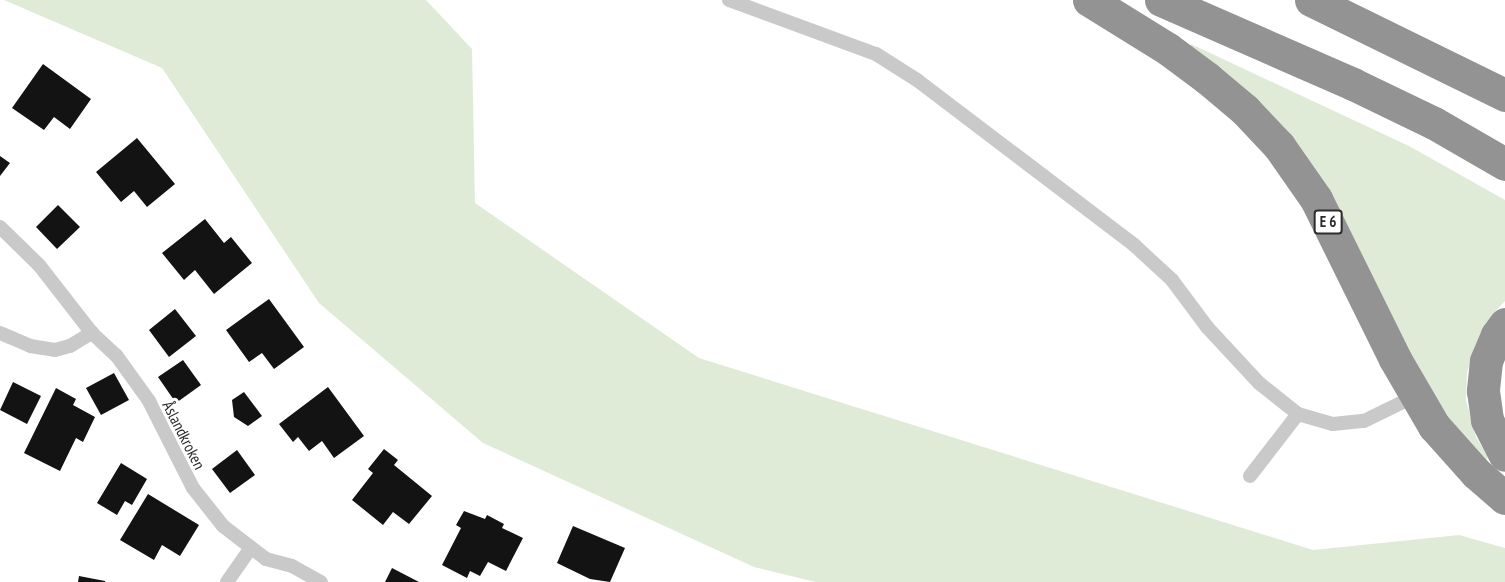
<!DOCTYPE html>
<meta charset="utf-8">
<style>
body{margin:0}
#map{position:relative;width:1505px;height:582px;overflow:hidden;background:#fff;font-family:"PT Sans Narrow",sans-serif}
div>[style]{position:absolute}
.green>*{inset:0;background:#e0ebd7}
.building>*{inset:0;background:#131313}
.lane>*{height:14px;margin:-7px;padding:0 7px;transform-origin:7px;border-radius:7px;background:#c9c9c9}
.highway>*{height:33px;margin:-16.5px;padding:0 16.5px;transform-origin:16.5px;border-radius:16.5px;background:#939393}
span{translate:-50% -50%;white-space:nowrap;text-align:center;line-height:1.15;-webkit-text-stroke:6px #fff;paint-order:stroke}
.shield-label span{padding:2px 4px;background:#fff;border:2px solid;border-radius:4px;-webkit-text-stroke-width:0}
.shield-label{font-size:15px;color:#2c2c2c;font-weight:700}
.street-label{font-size:16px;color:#2c2c2c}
</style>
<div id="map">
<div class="green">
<div style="clip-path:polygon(4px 0,426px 0,472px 49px,475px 203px,699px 358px,1313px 550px,1459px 535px,1505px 548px,1505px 582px,816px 582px,754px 567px,483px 443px,319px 303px,162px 68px)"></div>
<div style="clip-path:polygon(1191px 44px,1409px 146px,1505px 200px,1505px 301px,1492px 315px,1475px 347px,1467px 373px,1466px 400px,1476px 437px,1488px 457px,1485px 463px,1459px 435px,1395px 327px,1188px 50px)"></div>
</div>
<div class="building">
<div style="clip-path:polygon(43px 64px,91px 99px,70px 129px,54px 117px,44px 130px,12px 108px)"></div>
<div style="clip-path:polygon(137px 138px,175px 184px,147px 207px,134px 191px,121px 202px,96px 172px)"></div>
<div style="clip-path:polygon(0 156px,10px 163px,0 176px)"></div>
<div style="clip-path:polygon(58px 205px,80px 227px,57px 249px,36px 227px)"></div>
<div style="clip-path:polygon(205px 219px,224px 243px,231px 237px,252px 263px,214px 294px,195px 270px,184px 280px,162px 253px)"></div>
<div style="clip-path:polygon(269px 299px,304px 347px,274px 369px,262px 353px,249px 362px,226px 330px)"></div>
<div style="clip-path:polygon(175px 309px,196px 336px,169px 357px,149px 330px)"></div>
<div style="clip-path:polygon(183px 360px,201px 385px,176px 403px,158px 377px)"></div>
<div style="clip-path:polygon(114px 373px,129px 400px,101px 415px,86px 388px)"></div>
<div style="clip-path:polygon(13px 382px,41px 396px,27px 424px,0 410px)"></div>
<div style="clip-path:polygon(328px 387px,364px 436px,334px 458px,322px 441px,309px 451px,298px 437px,293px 442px,279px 424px)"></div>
<div style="clip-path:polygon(56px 388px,76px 399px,73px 405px,95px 417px,83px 442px,76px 438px,60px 471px,24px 453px)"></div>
<div style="clip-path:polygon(244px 392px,262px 416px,248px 426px,234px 417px,232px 400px)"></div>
<div style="clip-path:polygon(384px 449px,398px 460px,394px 465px,432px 496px,409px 524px,393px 512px,383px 525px,352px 500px,373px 473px,368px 469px)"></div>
<div style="clip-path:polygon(237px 450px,255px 475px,230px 493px,212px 469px)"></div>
<div style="clip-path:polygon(121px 463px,147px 479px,132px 505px,125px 501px,117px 515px,97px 503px)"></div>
<div style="clip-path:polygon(148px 494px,199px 525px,180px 556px,162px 545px,154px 560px,120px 540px)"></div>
<div style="clip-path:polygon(464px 511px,485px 519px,487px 515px,504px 524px,502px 528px,523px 538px,506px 571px,488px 562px,480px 576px,470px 571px,467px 578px,442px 565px,461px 528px,456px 525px)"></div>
<div style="clip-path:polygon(573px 526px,625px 548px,610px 582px,590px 579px,557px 563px)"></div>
<div style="clip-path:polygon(392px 568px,419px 582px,385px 582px)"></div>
<div style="clip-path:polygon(79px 576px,105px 581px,105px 582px,78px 582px)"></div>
</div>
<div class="lane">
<div style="left:729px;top:0;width:157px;rotate:20.2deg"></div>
<div style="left:876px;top:54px;width:49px;rotate:32.4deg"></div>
<div style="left:917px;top:80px;width:273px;rotate:37.2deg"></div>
<div style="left:1134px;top:245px;width:52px;rotate:42.6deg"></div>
<div style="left:1172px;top:280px;width:59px;rotate:53.3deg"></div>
<div style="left:1207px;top:327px;width:76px;rotate:47.1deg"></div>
<div style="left:1259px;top:383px;width:50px;rotate:38.5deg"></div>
<div style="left:1298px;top:414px;width:36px;rotate:16deg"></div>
<div style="left:1333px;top:424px;width:31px;rotate:-6deg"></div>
<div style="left:1364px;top:421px;width:57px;rotate:-26.1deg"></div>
<div style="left:0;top:227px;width:54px;rotate:44.3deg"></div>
<div style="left:39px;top:265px;width:86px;rotate:52.1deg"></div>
<div style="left:92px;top:333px;width:33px;rotate:43deg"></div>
<div style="left:116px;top:355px;width:57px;rotate:54.3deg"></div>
<div style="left:149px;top:401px;width:97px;rotate:63.2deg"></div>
<div style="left:193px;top:488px;width:48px;rotate:51.7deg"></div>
<div style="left:223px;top:526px;width:54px;rotate:37.5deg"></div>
<div style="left:266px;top:559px;width:27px;rotate:15deg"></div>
<div style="left:292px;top:566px;width:33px;rotate:29deg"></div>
<div style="left:0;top:333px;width:33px;rotate:23deg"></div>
<div style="left:30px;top:346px;width:25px;rotate:9deg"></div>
<div style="left:55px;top:350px;width:16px;rotate:-15deg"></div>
<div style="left:70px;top:346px;width:26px;rotate:-31deg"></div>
<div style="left:1250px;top:476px;width:78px;rotate:-52.3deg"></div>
<div style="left:227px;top:582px;width:40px;rotate:-55.1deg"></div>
</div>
<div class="highway">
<div style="left:1089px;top:0;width:93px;rotate:31.8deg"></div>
<div style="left:1168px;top:49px;width:49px;rotate:36.6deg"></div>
<div style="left:1207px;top:78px;width:50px;rotate:40.1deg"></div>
<div style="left:1245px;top:110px;width:50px;rotate:46.6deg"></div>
<div style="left:1279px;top:146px;width:65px;rotate:55.1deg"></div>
<div style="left:1316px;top:199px;width:178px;rotate:63.7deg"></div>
<div style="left:1395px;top:359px;width:78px;rotate:59.8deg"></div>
<div style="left:1434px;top:426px;width:63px;rotate:48.2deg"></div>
<div style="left:1476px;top:473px;width:38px;rotate:41deg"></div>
<div style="left:1161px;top:0;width:210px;rotate:23.6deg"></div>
<div style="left:1353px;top:84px;width:90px;rotate:25.7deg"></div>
<div style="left:1434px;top:123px;width:82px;rotate:30deg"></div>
<div style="left:1311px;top:0;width:216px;rotate:26.1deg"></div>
<div style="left:1505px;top:324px;width:14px;rotate:126deg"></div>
<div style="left:1497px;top:335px;width:28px;rotate:113deg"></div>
<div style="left:1486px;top:361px;width:30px;rotate:96deg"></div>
<div style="left:1483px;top:391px;width:29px;rotate:82deg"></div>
<div style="left:1487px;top:420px;width:39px;rotate:63deg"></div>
</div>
<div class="shield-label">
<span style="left:1328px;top:222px">E 6</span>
</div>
<div class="street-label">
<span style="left:184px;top:435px;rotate:63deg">Åslandkroken</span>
</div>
</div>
